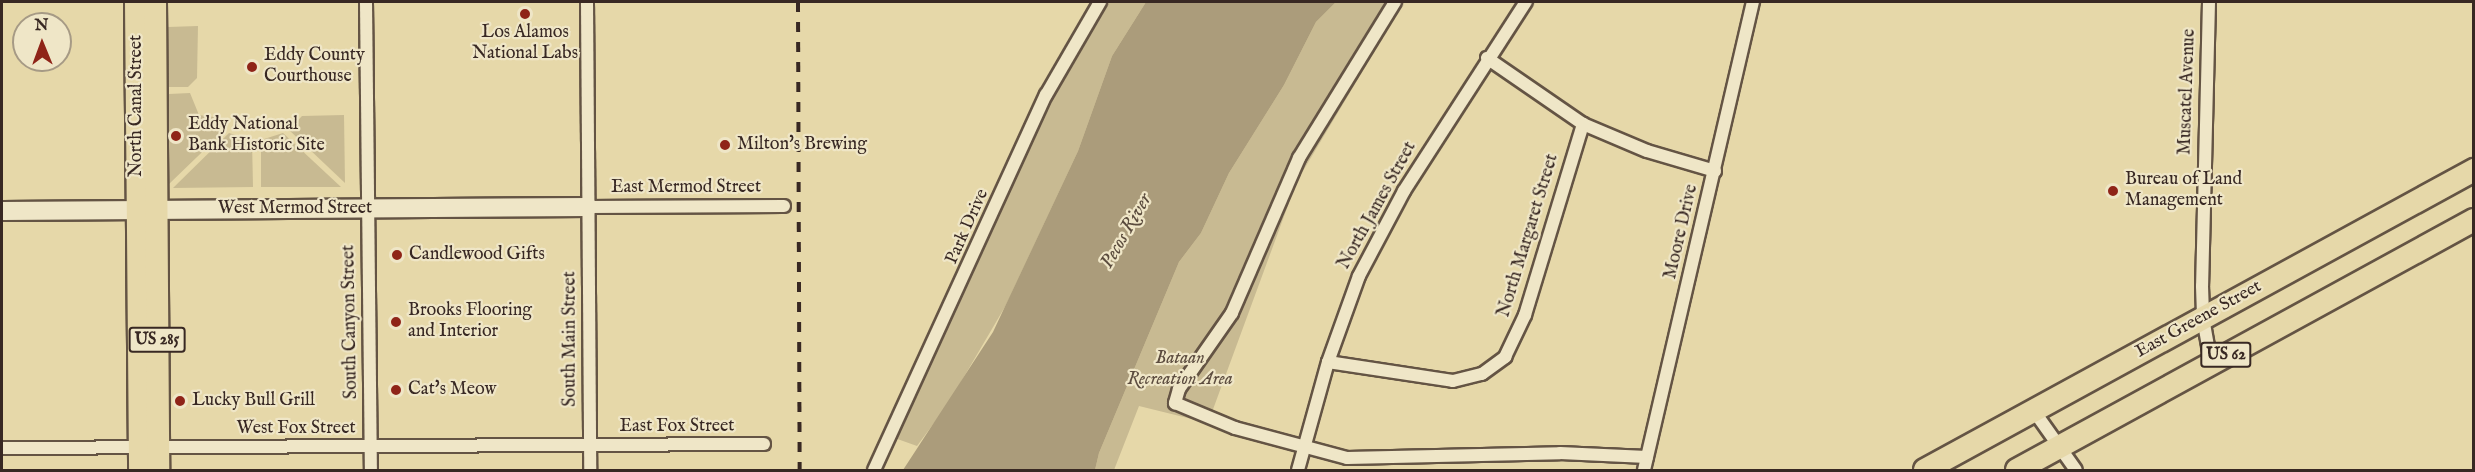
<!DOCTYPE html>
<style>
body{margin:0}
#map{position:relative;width:2475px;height:472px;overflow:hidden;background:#e6d8a9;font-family:"IM FELL English",serif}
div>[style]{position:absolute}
.green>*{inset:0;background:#c8ba92}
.water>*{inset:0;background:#ab9c7b}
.roads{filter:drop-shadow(2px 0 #645444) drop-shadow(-2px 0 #645444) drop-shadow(0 2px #645444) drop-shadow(0 -2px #645444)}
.street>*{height:12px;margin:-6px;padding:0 6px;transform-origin:6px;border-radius:6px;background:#efe6c7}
.secondary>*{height:18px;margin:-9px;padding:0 9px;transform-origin:9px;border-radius:9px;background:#efe6c7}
.highway>*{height:22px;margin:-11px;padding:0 11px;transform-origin:11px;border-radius:11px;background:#e6d8a9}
.rail>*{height:4px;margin-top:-2px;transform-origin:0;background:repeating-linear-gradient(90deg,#382823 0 10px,transparent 0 20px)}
.dots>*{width:16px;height:16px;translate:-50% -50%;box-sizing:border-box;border:3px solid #efe6c7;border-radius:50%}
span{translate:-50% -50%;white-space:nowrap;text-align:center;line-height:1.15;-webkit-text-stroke:4.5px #efe6c7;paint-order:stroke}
.shield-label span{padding:2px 4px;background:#efe6c7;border:2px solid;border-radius:4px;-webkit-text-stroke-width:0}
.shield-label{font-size:16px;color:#382823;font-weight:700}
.poi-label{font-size:18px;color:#382823}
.left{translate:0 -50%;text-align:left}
.street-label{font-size:18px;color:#382823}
.park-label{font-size:18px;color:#5c4c3f;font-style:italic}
.water-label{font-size:20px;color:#5a4b3d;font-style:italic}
.frame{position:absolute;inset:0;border:3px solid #382823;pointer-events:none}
.north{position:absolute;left:12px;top:12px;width:60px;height:60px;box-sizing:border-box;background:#efe6c7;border:2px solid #a69a85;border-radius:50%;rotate:359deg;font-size:16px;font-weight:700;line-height:24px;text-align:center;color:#382823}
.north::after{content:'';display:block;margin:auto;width:21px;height:27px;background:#8f2418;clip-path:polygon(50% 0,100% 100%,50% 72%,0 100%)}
</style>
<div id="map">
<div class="green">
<div style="clip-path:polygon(1100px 2px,1146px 2px,1112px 56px,1078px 151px,1006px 305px,948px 404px,917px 446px,889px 436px,1002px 195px)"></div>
<div style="clip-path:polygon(1336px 2px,1404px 2px,1297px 181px,1208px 423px,1139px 406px,1114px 470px,1095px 470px,1099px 453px,1179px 262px,1201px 233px,1229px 173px,1284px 85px,1316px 22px)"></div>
<div style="clip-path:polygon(198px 26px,197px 78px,188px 87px,169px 87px,168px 27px)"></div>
<div style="clip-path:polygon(190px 93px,199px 115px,214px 117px,225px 130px,169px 184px,169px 94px)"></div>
<div style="clip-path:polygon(344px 115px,345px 183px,289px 130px,302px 116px)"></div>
<div style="clip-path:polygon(229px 133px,252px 140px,253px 187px,173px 188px)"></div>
<div style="clip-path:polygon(283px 133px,341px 187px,261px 187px,261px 140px)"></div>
</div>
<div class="water">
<div style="clip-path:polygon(1146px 2px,1336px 2px,1316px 22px,1284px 85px,1229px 173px,1201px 233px,1179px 262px,1099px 453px,1095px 470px,903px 470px,993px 332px,1078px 151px,1112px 56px)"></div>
</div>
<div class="roads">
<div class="street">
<div style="left:366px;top:2px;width:468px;rotate:89.4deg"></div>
<div style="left:587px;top:2px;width:468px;rotate:89.6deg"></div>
<div style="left:1395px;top:2px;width:183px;rotate:121.6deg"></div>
<div style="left:1299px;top:158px;width:169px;rotate:113.4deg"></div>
<div style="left:1232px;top:313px;width:93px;rotate:124.9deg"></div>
<div style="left:1179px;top:389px;width:15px;rotate:106deg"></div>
<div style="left:1175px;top:403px;width:65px;rotate:22.6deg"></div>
<div style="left:1235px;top:428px;width:116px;rotate:15deg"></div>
<div style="left:1347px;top:458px;width:213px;rotate:-1.3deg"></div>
<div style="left:1560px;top:453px;width:87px;rotate:2.6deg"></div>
<div style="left:2209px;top:2px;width:284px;rotate:91.4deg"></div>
<div style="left:2202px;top:286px;width:32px;rotate:88deg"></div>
<div style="left:2203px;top:318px;width:46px;rotate:79.9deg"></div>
<div style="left:1487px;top:58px;width:116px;rotate:34.5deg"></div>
<div style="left:1583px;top:124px;width:69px;rotate:22.9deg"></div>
<div style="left:1647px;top:151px;width:71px;rotate:16.4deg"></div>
<div style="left:588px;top:207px;width:196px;rotate:-0.3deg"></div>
<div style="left:1328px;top:362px;width:126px;rotate:8.6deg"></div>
<div style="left:1453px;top:381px;width:30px;rotate:-14deg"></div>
<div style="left:1482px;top:374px;width:29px;rotate:-36deg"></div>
<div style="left:1505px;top:357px;width:47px;rotate:-64.5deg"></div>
<div style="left:1525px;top:315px;width:200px;rotate:-73.1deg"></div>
<div style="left:2034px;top:411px;width:72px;rotate:54.6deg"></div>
<div style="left:2px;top:448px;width:762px;rotate:-0.3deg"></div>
<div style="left:874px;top:470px;width:413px;rotate:-65.4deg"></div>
<div style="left:1046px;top:95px;width:108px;rotate:-59.9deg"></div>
<div style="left:1298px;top:470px;width:112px;rotate:-74.5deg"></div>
<div style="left:1328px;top:362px;width:91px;rotate:-70.2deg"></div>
<div style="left:1359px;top:276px;width:96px;rotate:-62.1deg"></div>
<div style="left:1404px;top:191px;width:225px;rotate:-57.2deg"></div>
<div style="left:1644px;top:470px;width:481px;rotate:-76.9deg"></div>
</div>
<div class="secondary">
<div style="left:2px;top:211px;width:586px;rotate:-0.39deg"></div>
</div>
<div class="highway">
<div style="left:136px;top:2px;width:468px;rotate:89.5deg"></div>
<div style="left:155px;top:2px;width:468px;rotate:89.6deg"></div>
<div style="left:1925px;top:470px;width:626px;rotate:-28.65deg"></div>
<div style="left:2017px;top:470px;width:521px;rotate:-28.68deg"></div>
</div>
</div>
<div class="rail">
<div style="left:798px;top:2px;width:468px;rotate:89.8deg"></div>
</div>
<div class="dots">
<div style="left:525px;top:14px;background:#8f2418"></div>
<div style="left:252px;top:67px;background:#8f2418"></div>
<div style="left:176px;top:136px;background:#8f2418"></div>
<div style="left:725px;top:145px;background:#8f2418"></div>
<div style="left:2113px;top:191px;background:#8f2418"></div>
<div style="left:397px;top:255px;background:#8f2418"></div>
<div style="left:396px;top:322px;background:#8f2418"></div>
<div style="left:396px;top:390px;background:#8f2418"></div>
<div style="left:180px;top:401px;background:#8f2418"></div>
</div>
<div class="shield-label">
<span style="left:157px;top:340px">US 285</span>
<span style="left:2226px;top:355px">US 62</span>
</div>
<div class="poi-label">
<span style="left:525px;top:44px">Los Alamos<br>National Labs</span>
<span class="left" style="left:264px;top:67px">Eddy County<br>Courthouse</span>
<span class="left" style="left:188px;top:136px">Eddy National<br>Bank Historic Site</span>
<span class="left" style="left:737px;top:145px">Milton's Brewing</span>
<span class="left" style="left:2125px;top:191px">Bureau of Land<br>Management</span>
<span class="left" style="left:409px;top:255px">Candlewood Gifts</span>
<span class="left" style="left:408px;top:322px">Brooks Flooring<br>and Interior</span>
<span class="left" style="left:408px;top:390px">Cat's Meow</span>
<span class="left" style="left:192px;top:401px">Lucky Bull Grill</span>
</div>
<div class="street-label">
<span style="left:2188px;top:92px;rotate:-88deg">Muscatel Avenue</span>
<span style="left:137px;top:106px;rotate:-90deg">North Canal Street</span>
<span style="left:686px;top:188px">East Mermod Street</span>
<span style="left:1378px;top:206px;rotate:-61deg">North James Street</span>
<span style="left:295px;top:209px">West Mermod Street</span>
<span style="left:968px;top:227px;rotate:-66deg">Park Drive</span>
<span style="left:1682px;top:232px;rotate:-77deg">Moore Drive</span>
<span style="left:1529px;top:236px;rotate:-73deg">North Margaret Street</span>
<span style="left:2199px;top:320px;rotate:-29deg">East Greene Street</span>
<span style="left:351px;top:322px;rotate:-91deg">South Canyon Street</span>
<span style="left:571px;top:339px;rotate:-90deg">South Main Street</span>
<span style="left:677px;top:427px">East Fox Street</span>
<span style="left:296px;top:429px">West Fox Street</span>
</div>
<div class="park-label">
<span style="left:1180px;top:370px">Bataan<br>Recreation Area</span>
</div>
<div class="water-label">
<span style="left:1126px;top:231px;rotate:-60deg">Pecos River</span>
</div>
<div class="frame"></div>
<div class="north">N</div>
</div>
